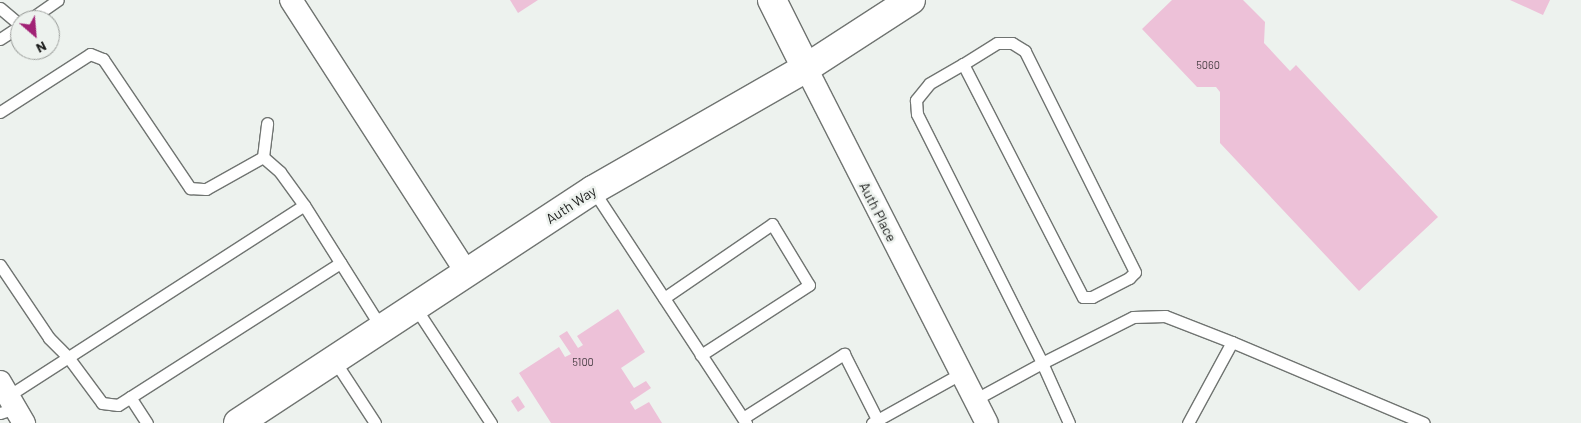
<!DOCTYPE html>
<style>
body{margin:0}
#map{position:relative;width:1581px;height:423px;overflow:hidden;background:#edf2ee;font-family:Barlow,sans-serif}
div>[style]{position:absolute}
.building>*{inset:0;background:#edc1d8}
.roads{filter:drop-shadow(1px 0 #707471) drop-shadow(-1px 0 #707471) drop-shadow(0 1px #707471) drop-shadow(0 -1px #707471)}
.service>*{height:11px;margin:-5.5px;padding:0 5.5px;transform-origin:5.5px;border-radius:5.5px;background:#fff}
.minor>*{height:22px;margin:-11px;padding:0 11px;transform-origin:11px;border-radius:11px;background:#fff}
.tertiary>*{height:28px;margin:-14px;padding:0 14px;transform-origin:14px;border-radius:14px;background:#fff}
span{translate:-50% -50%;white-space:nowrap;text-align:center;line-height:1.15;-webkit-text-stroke:5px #edf2ee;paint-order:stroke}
.number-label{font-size:11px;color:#4f444a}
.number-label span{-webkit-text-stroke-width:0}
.street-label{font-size:14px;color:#1a1b1a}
.north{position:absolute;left:10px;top:10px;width:50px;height:50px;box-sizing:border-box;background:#edf2ee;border:1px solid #999c99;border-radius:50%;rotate:153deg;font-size:14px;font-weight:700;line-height:20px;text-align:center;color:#1a1b1a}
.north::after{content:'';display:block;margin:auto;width:18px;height:22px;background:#a12275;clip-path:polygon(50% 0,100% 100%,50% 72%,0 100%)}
</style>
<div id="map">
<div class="building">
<div style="clip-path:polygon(510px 0,538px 0,518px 13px)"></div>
<div style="clip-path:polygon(1172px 0,1243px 0,1265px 22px,1264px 43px,1290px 71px,1296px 65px,1438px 217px,1359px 291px,1220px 143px,1220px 92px,1216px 87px,1197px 87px,1142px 29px)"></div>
<div style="clip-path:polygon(1510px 0,1550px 0,1543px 15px)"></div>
<div style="clip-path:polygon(618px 309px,645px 352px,621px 368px,634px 388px,646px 381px,651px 388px,630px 402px,635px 410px,649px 402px,662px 423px,551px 423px,519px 373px,559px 347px,565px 357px,571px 354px,559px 336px,567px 331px,578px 348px,583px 345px,577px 336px)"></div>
<div style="clip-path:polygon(518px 396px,525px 407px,518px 412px,511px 401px)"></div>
</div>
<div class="roads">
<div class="service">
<div style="left:0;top:8px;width:26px;rotate:40deg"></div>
<div style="left:29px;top:20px;width:35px;rotate:-35deg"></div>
<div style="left:0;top:39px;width:24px;rotate:-33deg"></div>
<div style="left:963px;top:64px;width:262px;rotate:62.8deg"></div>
<div style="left:1083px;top:297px;width:9px"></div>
<div style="left:1092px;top:297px;width:42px;rotate:-27.2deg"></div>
<div style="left:1129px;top:278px;width:8px;rotate:-45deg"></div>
<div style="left:1135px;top:272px;width:247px;rotate:-116.5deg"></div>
<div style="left:1025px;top:51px;width:15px;rotate:-148deg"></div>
<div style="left:1012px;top:43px;width:15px;rotate:180deg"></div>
<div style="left:997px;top:43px;width:40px;rotate:148deg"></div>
<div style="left:963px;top:64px;width:39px;rotate:150deg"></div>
<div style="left:929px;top:84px;width:21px;rotate:129deg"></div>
<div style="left:916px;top:100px;width:14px;rotate:86deg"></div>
<div style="left:917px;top:114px;width:279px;rotate:63.3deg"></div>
<div style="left:1042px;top:363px;width:77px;rotate:151.4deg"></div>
<div style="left:0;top:112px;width:107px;rotate:-32.8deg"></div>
<div style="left:90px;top:54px;width:14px;rotate:21deg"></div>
<div style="left:103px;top:59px;width:156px;rotate:56deg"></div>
<div style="left:190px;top:188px;width:16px;rotate:4deg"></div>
<div style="left:206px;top:189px;width:65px;rotate:-29.3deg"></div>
<div style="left:263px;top:157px;width:23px;rotate:41deg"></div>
<div style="left:280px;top:172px;width:41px;rotate:54deg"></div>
<div style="left:263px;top:157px;width:34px;rotate:-83deg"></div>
<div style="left:593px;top:190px;width:279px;rotate:56.7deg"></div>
<div style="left:0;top:265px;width:88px;rotate:56.1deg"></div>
<div style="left:49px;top:338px;width:27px;rotate:45deg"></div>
<div style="left:68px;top:357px;width:57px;rotate:53.5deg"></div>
<div style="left:102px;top:403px;width:16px;rotate:7deg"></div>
<div style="left:118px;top:405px;width:264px;rotate:-32.6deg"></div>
<div style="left:664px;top:298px;width:131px;rotate:-34.4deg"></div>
<div style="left:772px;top:224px;width:71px;rotate:58.8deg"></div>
<div style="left:809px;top:285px;width:129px;rotate:147.1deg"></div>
<div style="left:415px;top:307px;width:139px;rotate:56.8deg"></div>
<div style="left:334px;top:360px;width:75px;rotate:56.9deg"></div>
<div style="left:8px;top:396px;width:352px;rotate:-32.8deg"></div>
<div style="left:304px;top:205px;width:146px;rotate:57.8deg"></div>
<div style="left:130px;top:397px;width:31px;rotate:57deg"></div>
<div style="left:0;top:413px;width:16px;rotate:-18deg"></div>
<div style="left:743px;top:418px;width:120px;rotate:-32.4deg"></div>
<div style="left:844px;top:354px;width:77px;rotate:63.1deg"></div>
<div style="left:872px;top:423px;width:101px;rotate:-29.1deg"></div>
<div style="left:1069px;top:423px;width:66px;rotate:-114.2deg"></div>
<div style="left:1042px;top:363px;width:102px;rotate:-26.8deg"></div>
<div style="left:1133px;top:317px;width:32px;rotate:-2deg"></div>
<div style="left:1165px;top:316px;width:72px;rotate:21.2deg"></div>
<div style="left:1188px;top:423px;width:92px;rotate:-61.5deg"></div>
<div style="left:1232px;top:342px;width:208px;rotate:22.9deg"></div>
</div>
<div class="minor">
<div style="left:291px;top:0;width:325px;rotate:57.2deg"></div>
<div style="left:806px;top:68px;width:398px;rotate:63deg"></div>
<div style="left:0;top:382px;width:48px;rotate:59.7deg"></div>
</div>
<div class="tertiary">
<div style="left:772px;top:0;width:76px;rotate:63.4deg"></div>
<div style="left:238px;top:423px;width:425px;rotate:-33.3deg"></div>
<div style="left:593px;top:190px;width:245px;rotate:-29.8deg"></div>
<div style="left:806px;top:68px;width:125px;rotate:-32.9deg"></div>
</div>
</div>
<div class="number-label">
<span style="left:1208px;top:65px">5060</span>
<span style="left:583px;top:362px">5100</span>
</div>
<div class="street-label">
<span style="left:571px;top:205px;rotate:-33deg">Auth Way</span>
<span style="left:878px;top:212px;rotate:63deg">Auth Place</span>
</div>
<div class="north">N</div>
</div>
